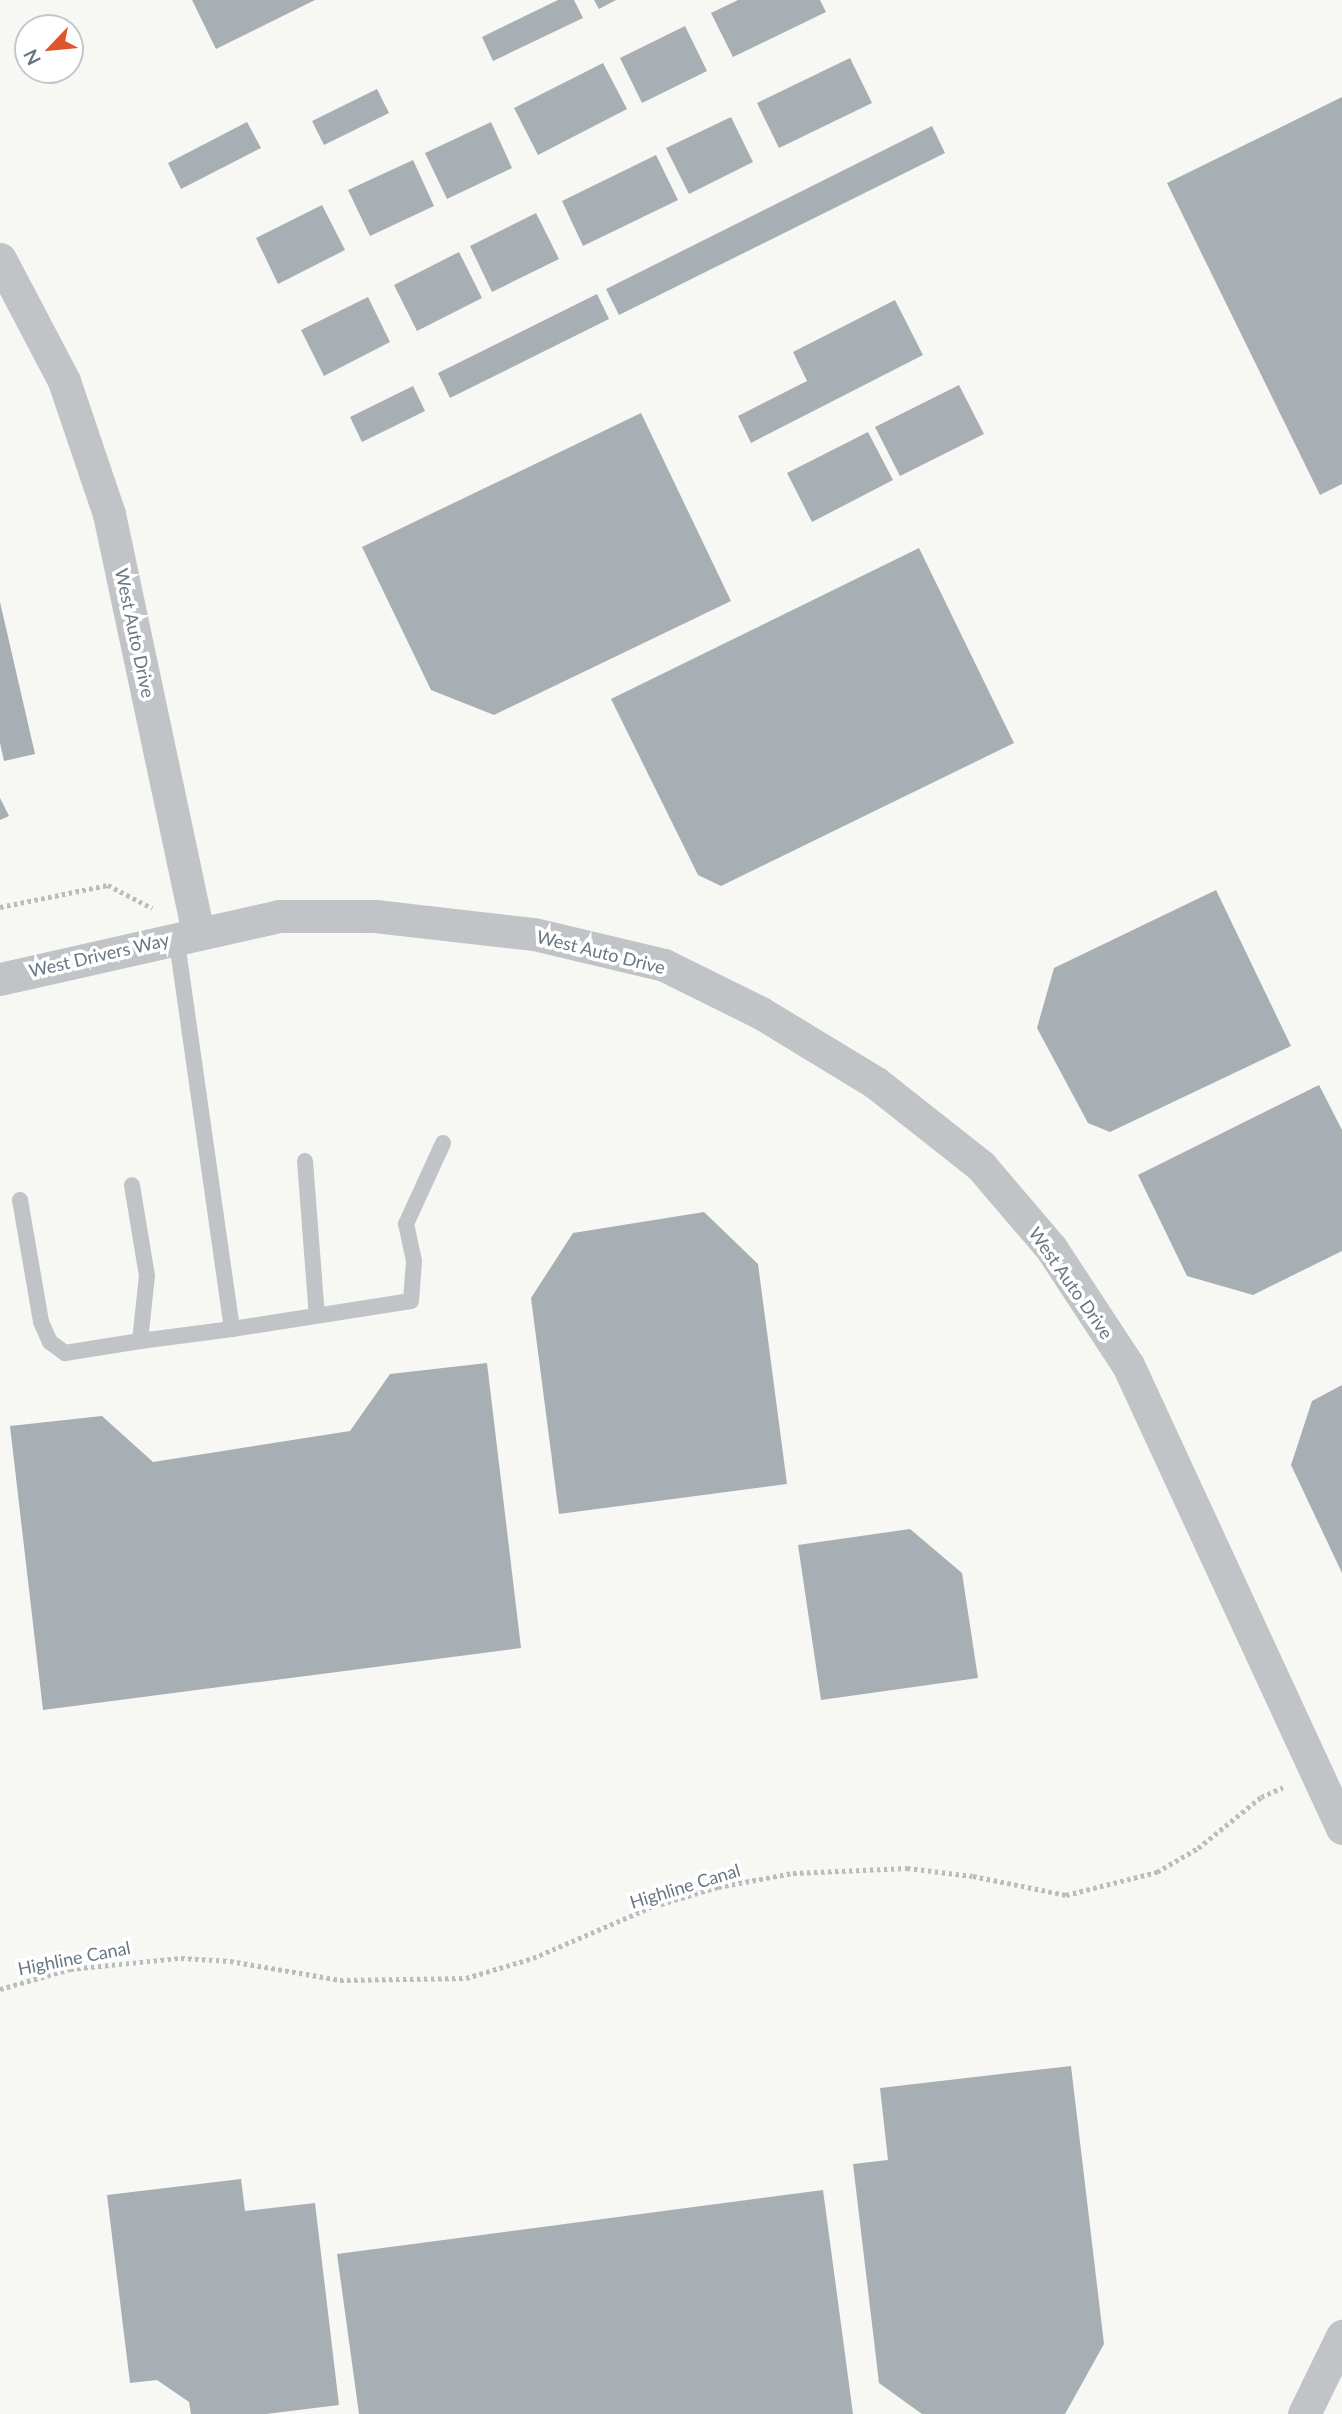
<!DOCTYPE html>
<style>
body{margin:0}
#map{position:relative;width:1342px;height:2414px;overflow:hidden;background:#f7f7f4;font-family:Lato,sans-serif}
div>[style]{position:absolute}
.building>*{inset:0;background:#a7afb5}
.path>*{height:4.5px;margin-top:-2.25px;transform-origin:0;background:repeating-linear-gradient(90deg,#babdbf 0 3.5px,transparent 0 7px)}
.service>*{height:16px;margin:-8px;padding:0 8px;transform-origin:8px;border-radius:8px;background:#c0c4c7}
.minor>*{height:33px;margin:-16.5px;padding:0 16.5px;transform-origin:16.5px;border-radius:16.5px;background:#c0c4c7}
span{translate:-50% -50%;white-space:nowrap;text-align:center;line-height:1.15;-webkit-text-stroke:7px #fff;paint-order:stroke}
.street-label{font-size:18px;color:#677784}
.north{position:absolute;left:14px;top:14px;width:70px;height:70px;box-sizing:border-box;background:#fff;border:2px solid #c2c9ce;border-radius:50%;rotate:244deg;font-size:19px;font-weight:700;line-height:28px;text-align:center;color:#677784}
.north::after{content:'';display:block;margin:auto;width:24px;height:32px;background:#de552d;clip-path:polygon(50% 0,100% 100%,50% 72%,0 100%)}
</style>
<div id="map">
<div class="building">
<div style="clip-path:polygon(192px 0,315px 0,216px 49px)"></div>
<div style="clip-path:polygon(558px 0,574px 0,583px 18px,493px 61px,482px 37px)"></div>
<div style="clip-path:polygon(594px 0,616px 0,599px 9px)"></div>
<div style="clip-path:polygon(738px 0,820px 0,826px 12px,733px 57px,711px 13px)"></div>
<div style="clip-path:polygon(685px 26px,707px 71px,642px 103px,620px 58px)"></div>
<div style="clip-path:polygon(850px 58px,872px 103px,779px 148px,757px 103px)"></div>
<div style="clip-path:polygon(603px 63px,627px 109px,538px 155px,514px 108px)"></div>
<div style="clip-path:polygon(377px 89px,389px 113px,324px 145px,312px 121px)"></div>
<div style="clip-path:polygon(1342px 97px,1342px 484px,1320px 495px,1167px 183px)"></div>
<div style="clip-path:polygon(731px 117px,753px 162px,689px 194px,666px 148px)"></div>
<div style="clip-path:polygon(247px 122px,261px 148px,181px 189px,168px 163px)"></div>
<div style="clip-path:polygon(491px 122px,512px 168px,447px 199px,425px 153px)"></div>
<div style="clip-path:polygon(932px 126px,945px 153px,619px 315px,606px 289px)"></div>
<div style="clip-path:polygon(656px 155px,678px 200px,583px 246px,562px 201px)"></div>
<div style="clip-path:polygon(413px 160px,434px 206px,370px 236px,348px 190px)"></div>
<div style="clip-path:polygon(322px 205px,345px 250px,278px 284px,256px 238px)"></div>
<div style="clip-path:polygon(536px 213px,559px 259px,492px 292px,470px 246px)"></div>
<div style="clip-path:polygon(459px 252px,482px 298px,417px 331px,394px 285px)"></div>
<div style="clip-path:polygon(597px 294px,609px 319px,450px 398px,438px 373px)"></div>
<div style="clip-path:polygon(368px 297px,390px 342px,324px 376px,301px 330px)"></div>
<div style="clip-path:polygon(895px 300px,923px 355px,751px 443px,738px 416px,807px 381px,793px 352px)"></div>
<div style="clip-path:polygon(959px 385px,984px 434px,900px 476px,875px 427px)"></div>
<div style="clip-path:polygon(413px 386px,425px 411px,362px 442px,350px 417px)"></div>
<div style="clip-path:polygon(641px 413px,731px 601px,494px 715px,431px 690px,362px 547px)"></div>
<div style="clip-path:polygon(868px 432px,893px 480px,812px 522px,787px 473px)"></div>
<div style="clip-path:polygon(919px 548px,1014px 743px,721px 886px,698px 875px,611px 699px)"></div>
<div style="clip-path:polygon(0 602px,35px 754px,4px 761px,0 743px)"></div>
<div style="clip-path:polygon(0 798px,9px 816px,0 820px)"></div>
<div style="clip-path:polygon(1216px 890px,1291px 1046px,1110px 1132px,1088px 1123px,1037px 1028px,1054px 968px)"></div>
<div style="clip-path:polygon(1319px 1085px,1342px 1130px,1342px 1251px,1253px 1295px,1187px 1276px,1138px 1175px)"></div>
<div style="clip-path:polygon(704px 1212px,758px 1264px,787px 1484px,559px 1514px,531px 1298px,573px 1233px)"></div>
<div style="clip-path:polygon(487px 1363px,521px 1648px,43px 1710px,10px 1426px,102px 1416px,153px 1462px,350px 1431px,390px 1374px)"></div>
<div style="clip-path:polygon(1342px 1385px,1342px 1573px,1291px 1465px,1312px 1401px)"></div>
<div style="clip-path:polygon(910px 1529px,962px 1573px,978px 1678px,821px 1700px,798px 1545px)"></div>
<div style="clip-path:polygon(1071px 2066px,1104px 2344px,1065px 2414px,922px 2414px,879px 2383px,853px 2164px,888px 2160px,880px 2088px)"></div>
<div style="clip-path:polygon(241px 2179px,245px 2211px,315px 2203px,339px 2405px,266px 2414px,191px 2414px,189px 2402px,157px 2380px,130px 2383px,107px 2195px)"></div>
<div style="clip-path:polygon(823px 2190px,853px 2414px,359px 2414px,337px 2254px)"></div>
</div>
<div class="path">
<div style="left:0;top:907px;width:110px;rotate:-11.5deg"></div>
<div style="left:108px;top:885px;width:50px;rotate:27.6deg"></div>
<div style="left:0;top:1989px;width:73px;rotate:-15.9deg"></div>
<div style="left:70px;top:1969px;width:112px;rotate:-5.7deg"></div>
<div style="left:181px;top:1958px;width:49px;rotate:3.5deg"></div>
<div style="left:230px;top:1961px;width:112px;rotate:9.8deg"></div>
<div style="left:340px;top:1980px;width:126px;rotate:-0.9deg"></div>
<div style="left:466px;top:1978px;width:70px;rotate:-16.6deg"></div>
<div style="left:533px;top:1958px;width:132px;rotate:-23.3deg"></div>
<div style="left:654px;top:1906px;width:67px;rotate:-16.5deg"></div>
<div style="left:718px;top:1887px;width:76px;rotate:-10.6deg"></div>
<div style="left:793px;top:1873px;width:114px;rotate:-2.5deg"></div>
<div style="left:907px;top:1868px;width:66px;rotate:6.9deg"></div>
<div style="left:973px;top:1876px;width:95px;rotate:11.5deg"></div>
<div style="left:1066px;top:1895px;width:94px;rotate:-14.2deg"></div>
<div style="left:1157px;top:1872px;width:48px;rotate:-30.3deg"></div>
<div style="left:1198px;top:1848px;width:81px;rotate:-39deg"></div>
<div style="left:1261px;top:1797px;width:24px;rotate:-24deg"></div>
</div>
<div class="service">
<div style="left:305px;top:1161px;width:155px;rotate:85.6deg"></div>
<div style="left:20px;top:1200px;width:124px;rotate:80.2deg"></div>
<div style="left:41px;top:1322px;width:22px;rotate:66deg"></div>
<div style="left:50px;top:1342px;width:19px;rotate:36deg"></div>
<div style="left:65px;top:1353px;width:76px;rotate:-9.1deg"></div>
<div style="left:140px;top:1341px;width:65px;rotate:-83.9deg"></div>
<div style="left:147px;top:1276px;width:92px;rotate:-99.4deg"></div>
<div style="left:232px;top:1329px;width:181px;rotate:-8.9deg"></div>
<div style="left:411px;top:1301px;width:40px;rotate:-85.7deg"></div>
<div style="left:414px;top:1261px;width:38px;rotate:-102deg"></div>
<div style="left:406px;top:1224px;width:89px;rotate:-65.4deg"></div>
<div style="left:140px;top:1341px;width:93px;rotate:-7.4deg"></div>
<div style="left:232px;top:1329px;width:396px;rotate:-98.1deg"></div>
</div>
<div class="minor">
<div style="left:0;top:259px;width:138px;rotate:62.3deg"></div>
<div style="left:64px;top:381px;width:140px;rotate:71.3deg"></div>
<div style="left:109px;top:514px;width:427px;rotate:78deg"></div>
<div style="left:0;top:979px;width:287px;rotate:-12.7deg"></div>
<div style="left:280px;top:916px;width:95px"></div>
<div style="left:375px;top:916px;width:160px;rotate:6.5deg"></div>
<div style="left:534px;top:934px;width:134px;rotate:13.4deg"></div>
<div style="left:664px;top:965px;width:108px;rotate:26.3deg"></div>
<div style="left:761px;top:1013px;width:135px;rotate:31.3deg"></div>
<div style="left:876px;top:1083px;width:134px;rotate:38.3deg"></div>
<div style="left:981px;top:1166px;width:108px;rotate:49.5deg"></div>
<div style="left:1051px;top:1248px;width:140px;rotate:56.7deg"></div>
<div style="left:1128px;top:1365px;width:510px;rotate:65.19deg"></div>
<div style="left:1304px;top:2414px;width:87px;rotate:-64deg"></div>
</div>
<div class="street-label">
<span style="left:135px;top:633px;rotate:78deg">West Auto Drive</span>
<span style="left:601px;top:952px;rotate:14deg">West Auto Drive</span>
<span style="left:99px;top:955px;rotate:-13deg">West Drivers Way</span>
<span style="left:1071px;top:1283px;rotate:55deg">West Auto Drive</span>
<span style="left:685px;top:1886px;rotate:-17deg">Highline Canal</span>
<span style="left:74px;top:1958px;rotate:-11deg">Highline Canal</span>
</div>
<div class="north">N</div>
</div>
